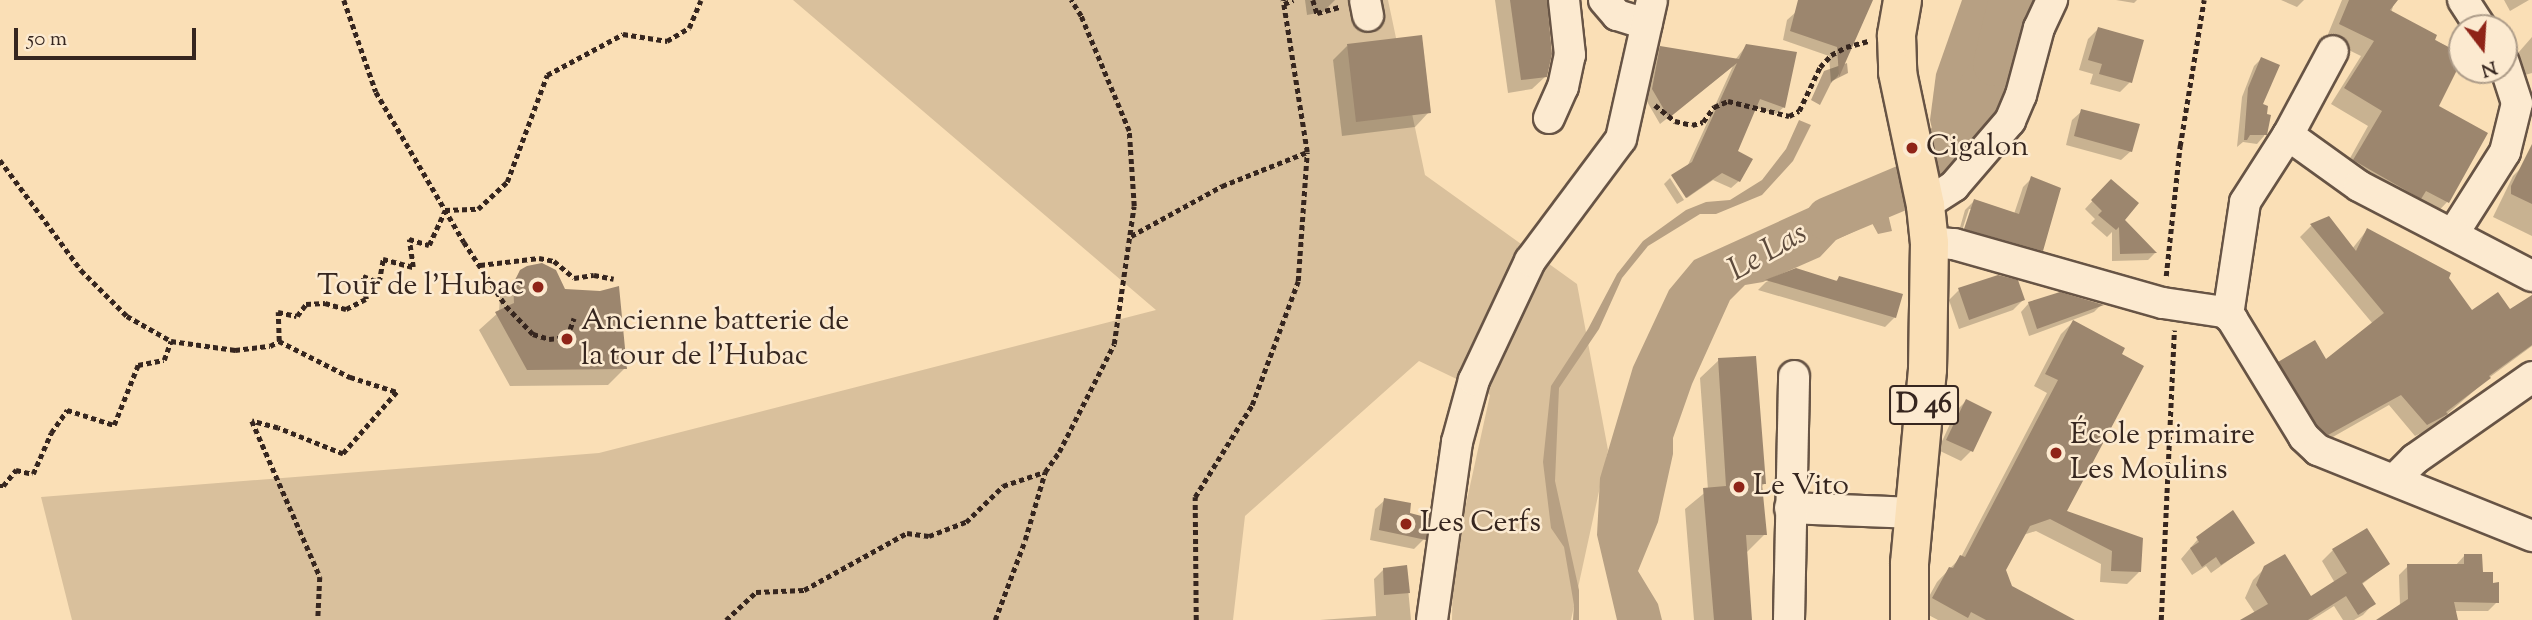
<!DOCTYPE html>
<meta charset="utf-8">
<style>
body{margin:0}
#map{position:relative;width:2532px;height:620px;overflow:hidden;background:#fadfb6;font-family:"Sorts Mill Goudy",serif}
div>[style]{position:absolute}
.green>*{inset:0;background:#d9c09c}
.water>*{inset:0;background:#b7a083}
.shadow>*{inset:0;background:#0003}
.river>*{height:44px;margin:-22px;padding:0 22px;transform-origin:22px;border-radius:22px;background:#b7a083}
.building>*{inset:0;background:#9c866e}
.path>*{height:4.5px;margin-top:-2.25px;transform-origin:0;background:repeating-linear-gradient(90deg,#36261f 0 5px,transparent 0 8.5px)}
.roads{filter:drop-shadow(2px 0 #675445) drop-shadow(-2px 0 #675445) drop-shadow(0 2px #675445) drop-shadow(0 -2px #675445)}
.minor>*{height:30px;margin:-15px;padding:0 15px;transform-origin:15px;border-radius:15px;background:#fcead0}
.major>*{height:37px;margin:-18.5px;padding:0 18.5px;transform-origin:18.5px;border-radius:18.5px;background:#fadfb6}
.dots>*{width:19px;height:19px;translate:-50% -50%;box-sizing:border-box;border:4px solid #fcead0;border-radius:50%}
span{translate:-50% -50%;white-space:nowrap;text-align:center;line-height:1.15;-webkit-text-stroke:5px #fcead0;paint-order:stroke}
.shield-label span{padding:2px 5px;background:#fcead0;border:2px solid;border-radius:5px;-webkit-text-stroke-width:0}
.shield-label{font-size:28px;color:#36261f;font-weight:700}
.poi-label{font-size:30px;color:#36261f}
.left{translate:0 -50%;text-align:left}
.right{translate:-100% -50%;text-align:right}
.water-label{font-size:32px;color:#5d4b3d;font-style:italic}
.north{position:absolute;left:2448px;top:14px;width:70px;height:70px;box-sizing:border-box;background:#fcead0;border:2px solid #ad9c89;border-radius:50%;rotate:163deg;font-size:19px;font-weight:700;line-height:28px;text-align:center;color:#36261f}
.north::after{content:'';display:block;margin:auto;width:24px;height:32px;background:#8f2418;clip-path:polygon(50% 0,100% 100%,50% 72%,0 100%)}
.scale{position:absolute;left:14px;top:28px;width:182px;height:32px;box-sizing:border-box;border:4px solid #36261f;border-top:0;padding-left:9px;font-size:21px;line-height:24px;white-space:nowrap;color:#36261f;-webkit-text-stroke:5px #fcead0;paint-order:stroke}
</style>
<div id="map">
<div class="green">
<div style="clip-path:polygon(793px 0,1388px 0,1425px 175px,1577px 284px,1608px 450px,1571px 620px,1452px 620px,1453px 563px,1490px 395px,1419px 361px,1245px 516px,1233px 620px,72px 620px,41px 497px,599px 453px,1156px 310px)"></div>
</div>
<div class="water">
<div style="clip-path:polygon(1962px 0,2035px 0,2021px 63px,2006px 107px,1943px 177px,1930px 120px,1936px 74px)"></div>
<div style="clip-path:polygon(1847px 63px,1848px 73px,1832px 81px,1820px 105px,1811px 100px,1824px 71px)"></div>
<div style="clip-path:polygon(1799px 120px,1811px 125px,1793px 161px,1762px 195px,1716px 214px,1700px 214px,1648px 246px,1622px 278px,1599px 329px,1559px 388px,1555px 481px,1579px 590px,1579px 620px,1573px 620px,1574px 605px,1564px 547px,1551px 528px,1543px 462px,1551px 386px,1588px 329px,1617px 274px,1643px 241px,1686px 210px,1706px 202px,1730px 200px,1762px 180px,1786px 149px)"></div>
<div style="clip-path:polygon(1879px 176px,1892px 231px,1878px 234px,1872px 223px,1836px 240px,1820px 257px,1763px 282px,1745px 285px,1730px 300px,1692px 384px,1673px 438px,1673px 454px,1658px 522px,1638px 571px,1658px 604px,1662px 620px,1617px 620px,1597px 535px,1600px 478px,1633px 367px,1669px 290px,1694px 260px)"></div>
</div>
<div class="shadow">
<div style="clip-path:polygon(1305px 0,1335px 0,1323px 12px,1307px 15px)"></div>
<div style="clip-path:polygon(1495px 0,1544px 0,1546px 76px,1532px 89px,1508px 93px)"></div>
<div style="clip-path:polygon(1836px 0,1871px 0,1838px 76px,1831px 83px,1829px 56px,1783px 40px,1787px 20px,1796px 12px)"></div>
<div style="clip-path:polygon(2116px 0,2137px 0,2134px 3px)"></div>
<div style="clip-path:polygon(2281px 0,2304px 0,2297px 7px)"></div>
<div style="clip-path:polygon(2342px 0,2395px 0,2391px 13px,2462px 56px,2436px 106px,2447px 202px,2433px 217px,2340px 176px,2368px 126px,2331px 104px,2361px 56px,2326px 39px)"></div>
<div style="clip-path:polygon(2504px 0,2529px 0,2510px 11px)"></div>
<div style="clip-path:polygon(2098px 29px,2130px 82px,2120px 92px,2090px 84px,2093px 74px,2079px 70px,2088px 39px)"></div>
<div style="clip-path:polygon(2532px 37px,2532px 73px,2525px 75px,2518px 53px)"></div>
<div style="clip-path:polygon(1347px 46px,1429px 112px,1415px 127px,1342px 136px,1333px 60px)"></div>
<div style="clip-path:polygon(1746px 46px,1784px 107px,1776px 114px,1754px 107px,1735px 152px,1739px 181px,1731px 188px,1713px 180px,1687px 198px,1673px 176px,1687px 167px,1733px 66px,1660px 124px,1645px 98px,1653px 55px,1660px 47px,1735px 60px)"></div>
<div style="clip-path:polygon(2261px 59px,2261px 105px,2265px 115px,2268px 116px,2264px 136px,2257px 144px,2243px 142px,2237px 147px,2242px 97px,2254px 66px)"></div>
<div style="clip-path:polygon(2082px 111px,2131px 151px,2121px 160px,2066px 145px,2072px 120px)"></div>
<div style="clip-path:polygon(2522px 167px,2532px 172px,2532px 236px,2493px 217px,2513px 176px)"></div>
<div style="clip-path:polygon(1670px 178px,1684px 200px,1677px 204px,1664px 184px)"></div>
<div style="clip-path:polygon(evenodd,2032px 178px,2059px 189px,2042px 250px,2033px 259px,1957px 238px,1965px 210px,1974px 201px,2014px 214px,2023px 187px,2032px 178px,1969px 209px,1972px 209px,1963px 238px,1960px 237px,1969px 209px)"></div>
<div style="clip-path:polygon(2111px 181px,2122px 221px,2155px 253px,2148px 260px,2112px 261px,2112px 232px,2107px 237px,2091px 223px,2095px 219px,2085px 209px)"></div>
<div style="clip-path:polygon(2328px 218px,2352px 249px,2367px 230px,2471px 313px,2510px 312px,2532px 322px,2532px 346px,2490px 377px,2430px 429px,2415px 436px,2389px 405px,2317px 446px,2268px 374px,2280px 363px,2326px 361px,2373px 324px,2300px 237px,2311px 226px)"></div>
<div style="clip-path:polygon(527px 267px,563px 291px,625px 368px,608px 385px,510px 386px,479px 330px,499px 312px,500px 295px)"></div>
<div style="clip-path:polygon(1796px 269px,1835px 282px,1839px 278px,1895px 317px,1885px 327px,1758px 290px,1766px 282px)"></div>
<div style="clip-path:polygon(1959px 290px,2023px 300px,2013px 310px,1959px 329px,1949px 300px)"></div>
<div style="clip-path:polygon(2029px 303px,2101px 305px,2094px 312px,2029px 336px,2021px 312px)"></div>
<div style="clip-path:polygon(2073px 322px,2064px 511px,2139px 572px,2127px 584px,2100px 582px,2101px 564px,2036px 531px,2023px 535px,2004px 569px,2010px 588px,2071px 620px,1938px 620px,1921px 611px,1937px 582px,1961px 557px,2047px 393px,2034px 386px,2061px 334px)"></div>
<div style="clip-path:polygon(1719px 360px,1765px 483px,1761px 487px,1765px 534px,1747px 552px,1750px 620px,1694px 620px,1685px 509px,1708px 490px,1700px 378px)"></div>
<div style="clip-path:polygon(1966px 401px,1990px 413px,1971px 451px,1961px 461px,1938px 450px,1956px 411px)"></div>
<div style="clip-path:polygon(1385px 500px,1408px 515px,1424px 539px,1414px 549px,1370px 540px,1375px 509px)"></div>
<div style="clip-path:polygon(2198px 539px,2253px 543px,2211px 573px,2206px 566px,2192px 575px,2181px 559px)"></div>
<div style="clip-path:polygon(2333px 550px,2388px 564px,2361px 585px,2374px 603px,2363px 615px,2354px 620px,2343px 620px,2334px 606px,2312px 620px,2243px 620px,2255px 613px,2245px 598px,2253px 580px,2265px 568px,2311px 598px,2335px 583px,2322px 561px)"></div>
<div style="clip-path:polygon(2465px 555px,2491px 584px,2497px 602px,2488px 611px,2446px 611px,2452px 620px,2382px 620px,2400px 606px,2399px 575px,2408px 566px,2455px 566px)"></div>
<div style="clip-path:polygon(1406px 567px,1411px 620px,1320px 620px,1376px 616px,1374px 579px,1384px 569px)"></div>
</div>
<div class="river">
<div style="left:1828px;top:219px;width:108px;rotate:-22.8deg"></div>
<div style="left:1928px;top:177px;width:131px;rotate:-59.3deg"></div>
<div style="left:1995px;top:64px;width:66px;rotate:-76deg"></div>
</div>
<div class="building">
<div style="clip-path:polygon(1510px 0,1547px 0,1552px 54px,1547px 77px,1521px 80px)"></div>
<div style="clip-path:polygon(1798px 0,1873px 0,1839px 77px,1837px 47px,1790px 31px)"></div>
<div style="clip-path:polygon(2349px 0,2398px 0,2390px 10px,2437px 35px,2435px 40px,2462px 54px,2462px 60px,2439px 106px,2488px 133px,2449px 203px,2426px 191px,2421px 199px,2353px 160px,2382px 111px,2344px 88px,2374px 41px,2339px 24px)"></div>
<div style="clip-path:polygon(2098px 27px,2144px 40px,2132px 83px,2099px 74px,2102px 64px,2088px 60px)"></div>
<div style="clip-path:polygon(1422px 35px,1431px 113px,1356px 122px,1347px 44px)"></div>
<div style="clip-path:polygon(1746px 44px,1797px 52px,1785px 108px,1760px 99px,1738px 151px,1753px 159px,1740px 182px,1722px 173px,1686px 198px,1671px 175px,1692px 162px,1737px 63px,1669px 118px,1652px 89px,1660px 46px,1739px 59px)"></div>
<div style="clip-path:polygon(2261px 57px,2280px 65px,2263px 104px,2268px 106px,2267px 114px,2271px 115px,2267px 135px,2250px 135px,2247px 140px,2244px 140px,2248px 88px)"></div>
<div style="clip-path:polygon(2081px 109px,2140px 124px,2132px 152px,2074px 136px)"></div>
<div style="clip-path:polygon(2532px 144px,2532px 204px,2511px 194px,2511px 186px)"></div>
<div style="clip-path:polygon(2031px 176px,2061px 188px,2043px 251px,1964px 229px,1974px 199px,2019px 214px)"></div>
<div style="clip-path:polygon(2111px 179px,2139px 203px,2125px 220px,2157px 253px,2120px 254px,2119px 227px,2116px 230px,2098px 215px,2102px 211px,2091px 200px)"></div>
<div style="clip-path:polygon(2329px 216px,2356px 251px,2367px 228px,2451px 273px,2449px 278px,2472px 310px,2498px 292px,2510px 309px,2532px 295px,2532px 345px,2489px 376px,2491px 378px,2446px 412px,2448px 414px,2427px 425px,2401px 395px,2328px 435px,2318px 426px,2278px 362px,2315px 340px,2326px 359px,2384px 313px,2310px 224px)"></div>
<div style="clip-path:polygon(542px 263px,556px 270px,565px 289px,600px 291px,619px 286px,627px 369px,527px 370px,495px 312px,514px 303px,513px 284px,520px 270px,527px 266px)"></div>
<div style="clip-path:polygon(1796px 268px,1837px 281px,1839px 276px,1903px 294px,1896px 318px,1765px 280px)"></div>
<div style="clip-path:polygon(1998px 275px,2018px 280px,2025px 300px,1969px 320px,1958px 288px)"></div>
<div style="clip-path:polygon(2060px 292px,2104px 305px,2037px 329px,2028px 302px)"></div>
<div style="clip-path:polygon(2073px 320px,2125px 348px,2122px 354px,2144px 366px,2067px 511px,2143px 538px,2141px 572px,2111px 571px,2112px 551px,2050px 519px,2030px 526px,2006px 570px,2012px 586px,2075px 620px,1986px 620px,1971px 612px,1968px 618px,1932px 598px,1949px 567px,1953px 568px,1960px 555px,1965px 557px,2058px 380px,2045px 374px)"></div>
<div style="clip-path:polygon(1756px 356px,1766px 484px,1762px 484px,1767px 535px,1746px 535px,1752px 620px,1714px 620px,1703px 488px,1726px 486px,1718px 358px)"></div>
<div style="clip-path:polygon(1966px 399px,1992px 412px,1973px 452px,1946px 440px)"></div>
<div style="clip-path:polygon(1384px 498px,1411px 503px,1410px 513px,1429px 518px,1426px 540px,1379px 530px)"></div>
<div style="clip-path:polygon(2233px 510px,2255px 543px,2221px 565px,2216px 557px,2202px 567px,2190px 548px,2199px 542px,2196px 537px)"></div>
<div style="clip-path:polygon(2367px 528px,2390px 564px,2362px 583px,2376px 604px,2358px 615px,2346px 596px,2308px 620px,2240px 620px,2268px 604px,2256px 585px,2264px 566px,2285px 554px,2311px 596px,2347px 573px,2332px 549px)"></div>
<div style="clip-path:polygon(2464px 554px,2482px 554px,2483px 572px,2493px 572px,2493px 583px,2499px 582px,2499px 603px,2454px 602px,2458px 620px,2376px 620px,2408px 599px,2407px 564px,2464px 564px)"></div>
<div style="clip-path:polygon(1407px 565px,1410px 593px,1384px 595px,1383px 568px)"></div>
</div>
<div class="path">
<div style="left:344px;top:0;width:97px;rotate:70.8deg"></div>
<div style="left:376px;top:92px;width:174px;rotate:59.6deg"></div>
<div style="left:464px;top:242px;width:77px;rotate:56.7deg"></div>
<div style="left:506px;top:306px;width:39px;rotate:46deg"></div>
<div style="left:533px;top:334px;width:17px;rotate:17deg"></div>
<div style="left:549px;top:339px;width:18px;rotate:-6deg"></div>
<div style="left:567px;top:337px;width:20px;rotate:-70deg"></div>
<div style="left:1313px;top:0;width:14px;rotate:73deg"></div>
<div style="left:1317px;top:13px;width:24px;rotate:-15deg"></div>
<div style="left:1284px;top:4px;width:10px;rotate:-24deg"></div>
<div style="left:1655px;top:105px;width:26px;rotate:39deg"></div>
<div style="left:1675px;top:121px;width:17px;rotate:13deg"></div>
<div style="left:1692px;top:125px;width:11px;rotate:-15deg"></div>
<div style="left:1703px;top:122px;width:19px;rotate:-54deg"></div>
<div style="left:1714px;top:107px;width:15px;rotate:-23deg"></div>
<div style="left:1728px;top:101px;width:63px;rotate:13.8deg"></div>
<div style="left:1789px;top:116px;width:11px;rotate:-27deg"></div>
<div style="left:1799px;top:111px;width:49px;rotate:-64.5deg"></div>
<div style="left:1820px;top:67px;width:16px;rotate:-47deg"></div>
<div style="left:1831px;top:55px;width:17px;rotate:-28deg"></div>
<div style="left:1846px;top:47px;width:23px;rotate:-15deg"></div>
<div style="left:0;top:160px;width:137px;rotate:53.6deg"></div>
<div style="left:81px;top:270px;width:65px;rotate:45deg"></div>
<div style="left:127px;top:316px;width:51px;rotate:29.6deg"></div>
<div style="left:1131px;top:236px;width:104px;rotate:-28.8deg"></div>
<div style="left:1222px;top:186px;width:92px;rotate:-21.8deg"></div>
<div style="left:480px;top:265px;width:59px;rotate:-6.8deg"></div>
<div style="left:539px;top:258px;width:15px;rotate:11deg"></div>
<div style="left:554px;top:261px;width:26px;rotate:40deg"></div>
<div style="left:574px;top:278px;width:20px;rotate:-9deg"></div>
<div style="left:594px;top:275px;width:20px;rotate:11deg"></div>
<div style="left:2166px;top:276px;width:131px;rotate:-83.9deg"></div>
<div style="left:2180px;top:146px;width:148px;rotate:-80.7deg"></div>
<div style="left:279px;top:341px;width:80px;rotate:26.9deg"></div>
<div style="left:350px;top:377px;width:49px;rotate:17.7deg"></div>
<div style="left:397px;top:392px;width:82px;rotate:131.1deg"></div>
<div style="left:343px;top:454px;width:70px;rotate:-158.2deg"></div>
<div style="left:278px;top:428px;width:27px;rotate:-165deg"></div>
<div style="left:252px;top:421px;width:170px;rotate:66.4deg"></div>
<div style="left:320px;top:577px;width:43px;rotate:92.7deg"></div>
<div style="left:0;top:486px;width:3px"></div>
<div style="left:3px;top:486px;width:21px;rotate:-51deg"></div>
<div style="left:16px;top:470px;width:17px;rotate:13deg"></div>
<div style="left:33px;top:474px;width:45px;rotate:-66.3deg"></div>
<div style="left:51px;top:433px;width:28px;rotate:-55deg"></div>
<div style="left:67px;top:410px;width:49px;rotate:17.7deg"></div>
<div style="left:114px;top:425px;width:65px;rotate:-68.2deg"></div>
<div style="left:138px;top:365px;width:26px;rotate:-11deg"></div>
<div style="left:164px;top:360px;width:20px;rotate:-70deg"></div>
<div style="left:171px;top:341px;width:65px;rotate:8deg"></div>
<div style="left:235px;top:350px;width:35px;rotate:-7deg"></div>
<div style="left:270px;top:346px;width:10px;rotate:-29deg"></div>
<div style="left:279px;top:341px;width:29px;rotate:-92deg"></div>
<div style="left:278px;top:312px;width:19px;rotate:12deg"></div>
<div style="left:297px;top:316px;width:15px;rotate:-53deg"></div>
<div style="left:306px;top:304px;width:19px;rotate:-3deg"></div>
<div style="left:325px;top:303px;width:22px;rotate:16deg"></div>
<div style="left:346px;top:309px;width:22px;rotate:-27deg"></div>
<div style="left:366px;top:299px;width:23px;rotate:-97deg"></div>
<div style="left:363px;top:276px;width:17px;rotate:21deg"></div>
<div style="left:379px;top:282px;width:23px;rotate:-80deg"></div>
<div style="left:383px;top:259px;width:31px;rotate:15deg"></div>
<div style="left:413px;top:267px;width:28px;rotate:-98deg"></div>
<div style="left:409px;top:239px;width:21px;rotate:17deg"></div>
<div style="left:429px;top:245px;width:38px;rotate:-65deg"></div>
<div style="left:445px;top:210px;width:33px;rotate:-2deg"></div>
<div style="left:478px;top:209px;width:40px;rotate:-43deg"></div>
<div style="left:507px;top:182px;width:114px;rotate:-69.5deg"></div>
<div style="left:547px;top:75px;width:86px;rotate:-28.3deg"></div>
<div style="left:623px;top:34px;width:45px;rotate:9deg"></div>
<div style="left:667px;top:41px;width:26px;rotate:-31deg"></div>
<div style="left:689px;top:28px;width:30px;rotate:-67deg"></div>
<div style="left:726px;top:620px;width:41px;rotate:-43deg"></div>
<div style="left:756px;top:592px;width:48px;rotate:-2.4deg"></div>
<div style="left:804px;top:590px;width:118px;rotate:-29deg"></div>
<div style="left:907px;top:533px;width:22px;rotate:8deg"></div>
<div style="left:929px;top:536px;width:40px;rotate:-21deg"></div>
<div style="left:966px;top:522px;width:52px;rotate:-44.2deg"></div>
<div style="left:1003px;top:486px;width:43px;rotate:-18.9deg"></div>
<div style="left:995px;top:620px;width:85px;rotate:-69.4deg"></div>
<div style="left:1025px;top:540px;width:71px;rotate:-73.6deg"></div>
<div style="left:1045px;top:472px;width:24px;rotate:-55deg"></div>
<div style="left:1059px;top:452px;width:121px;rotate:-63deg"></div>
<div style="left:1114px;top:344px;width:139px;rotate:-81.8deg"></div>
<div style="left:1134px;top:206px;width:75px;rotate:-93.8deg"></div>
<div style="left:1129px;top:131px;width:125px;rotate:-112.7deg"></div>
<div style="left:1081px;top:16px;width:19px;rotate:-122deg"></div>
<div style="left:1196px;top:620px;width:123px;rotate:-90.5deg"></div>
<div style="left:1195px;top:497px;width:108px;rotate:-58.2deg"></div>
<div style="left:1252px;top:405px;width:132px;rotate:-69.6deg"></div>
<div style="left:1298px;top:281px;width:129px;rotate:-86deg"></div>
<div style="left:1307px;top:152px;width:154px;rotate:-99deg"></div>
<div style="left:2161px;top:620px;width:290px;rotate:-87.4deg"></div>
</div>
<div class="roads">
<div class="minor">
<div style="left:1365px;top:0;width:16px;rotate:79deg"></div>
<div style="left:1604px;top:0;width:20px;rotate:49deg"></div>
<div style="left:1617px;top:15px;width:31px;rotate:17deg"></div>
<div style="left:2463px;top:0;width:33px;rotate:57deg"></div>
<div style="left:1549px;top:118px;width:34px;rotate:-66deg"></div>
<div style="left:1563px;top:87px;width:33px;rotate:-78deg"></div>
<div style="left:1570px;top:55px;width:55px;rotate:-96.2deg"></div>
<div style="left:2288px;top:135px;width:95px;rotate:-61.8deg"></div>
<div style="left:1925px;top:205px;width:35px;rotate:-33deg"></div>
<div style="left:1954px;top:186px;width:86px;rotate:-49.3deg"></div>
<div style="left:2010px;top:121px;width:28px;rotate:-67deg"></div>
<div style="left:2021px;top:95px;width:69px;rotate:-75deg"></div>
<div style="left:2039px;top:28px;width:31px;rotate:-65deg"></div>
<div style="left:2453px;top:234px;width:97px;rotate:-57.6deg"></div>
<div style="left:2505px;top:152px;width:50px;rotate:-76.2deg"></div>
<div style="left:2517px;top:103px;width:42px;rotate:-108deg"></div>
<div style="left:1929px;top:242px;width:25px;rotate:5deg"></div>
<div style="left:1954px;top:244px;width:217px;rotate:15.8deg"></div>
<div style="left:2163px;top:303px;width:62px;rotate:8.4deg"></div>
<div style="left:2224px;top:312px;width:11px;rotate:41deg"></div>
<div style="left:2232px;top:319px;width:138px;rotate:58.6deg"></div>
<div style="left:2304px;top:437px;width:19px;rotate:43deg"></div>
<div style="left:2318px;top:450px;width:231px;rotate:21.9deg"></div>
<div style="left:2228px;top:315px;width:114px;rotate:-81.4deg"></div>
<div style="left:2245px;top:202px;width:80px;rotate:-57.3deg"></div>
<div style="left:2288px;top:135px;width:87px;rotate:35.7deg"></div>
<div style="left:2359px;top:186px;width:195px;rotate:27.5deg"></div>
<div style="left:2395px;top:479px;width:28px;rotate:-45deg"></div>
<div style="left:2415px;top:459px;width:143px;rotate:-35deg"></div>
<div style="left:1790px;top:508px;width:123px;rotate:2.3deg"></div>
<div style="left:1432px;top:620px;width:180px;rotate:-82deg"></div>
<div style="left:1457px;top:442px;width:64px;rotate:-74.7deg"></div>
<div style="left:1474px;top:380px;width:132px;rotate:-64.8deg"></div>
<div style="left:1530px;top:261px;width:152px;rotate:-53.3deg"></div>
<div style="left:1621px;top:139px;width:142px;rotate:-77.4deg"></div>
<div style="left:1789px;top:620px;width:244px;rotate:-88.8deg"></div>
</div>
<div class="major">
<div style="left:1902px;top:0;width:36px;rotate:100deg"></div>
<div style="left:1896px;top:35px;width:37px;rotate:88deg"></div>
<div style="left:1897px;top:72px;width:136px;rotate:78.1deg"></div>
<div style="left:1925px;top:205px;width:37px;rotate:84deg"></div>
<div style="left:1929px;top:242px;width:127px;rotate:90.9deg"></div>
<div style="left:1927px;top:369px;width:195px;rotate:95.3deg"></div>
<div style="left:1909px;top:563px;width:57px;rotate:90deg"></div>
</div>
</div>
<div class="dots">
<div style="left:1912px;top:148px;background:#8f2418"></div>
<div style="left:538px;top:287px;background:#8f2418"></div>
<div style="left:567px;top:339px;background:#8f2418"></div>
<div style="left:2056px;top:453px;background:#8f2418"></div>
<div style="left:1739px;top:487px;background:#8f2418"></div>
<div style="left:1406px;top:524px;background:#8f2418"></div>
</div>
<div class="shield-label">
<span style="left:1924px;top:405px">D 46</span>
</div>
<div class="poi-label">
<span class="left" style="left:1926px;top:148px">Cigalon</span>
<span class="right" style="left:524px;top:287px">Tour de l’Hubac</span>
<span class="left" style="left:581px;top:339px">Ancienne batterie de<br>la tour de l'Hubac</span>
<span class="left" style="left:2070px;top:453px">École primaire<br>Les Moulins</span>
<span class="left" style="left:1753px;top:487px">Le Vito</span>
<span class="left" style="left:1420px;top:524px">Les Cerfs</span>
</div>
<div class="water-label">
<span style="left:1768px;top:253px;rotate:-30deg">Le Las</span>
</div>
<div class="north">N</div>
<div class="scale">50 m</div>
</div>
